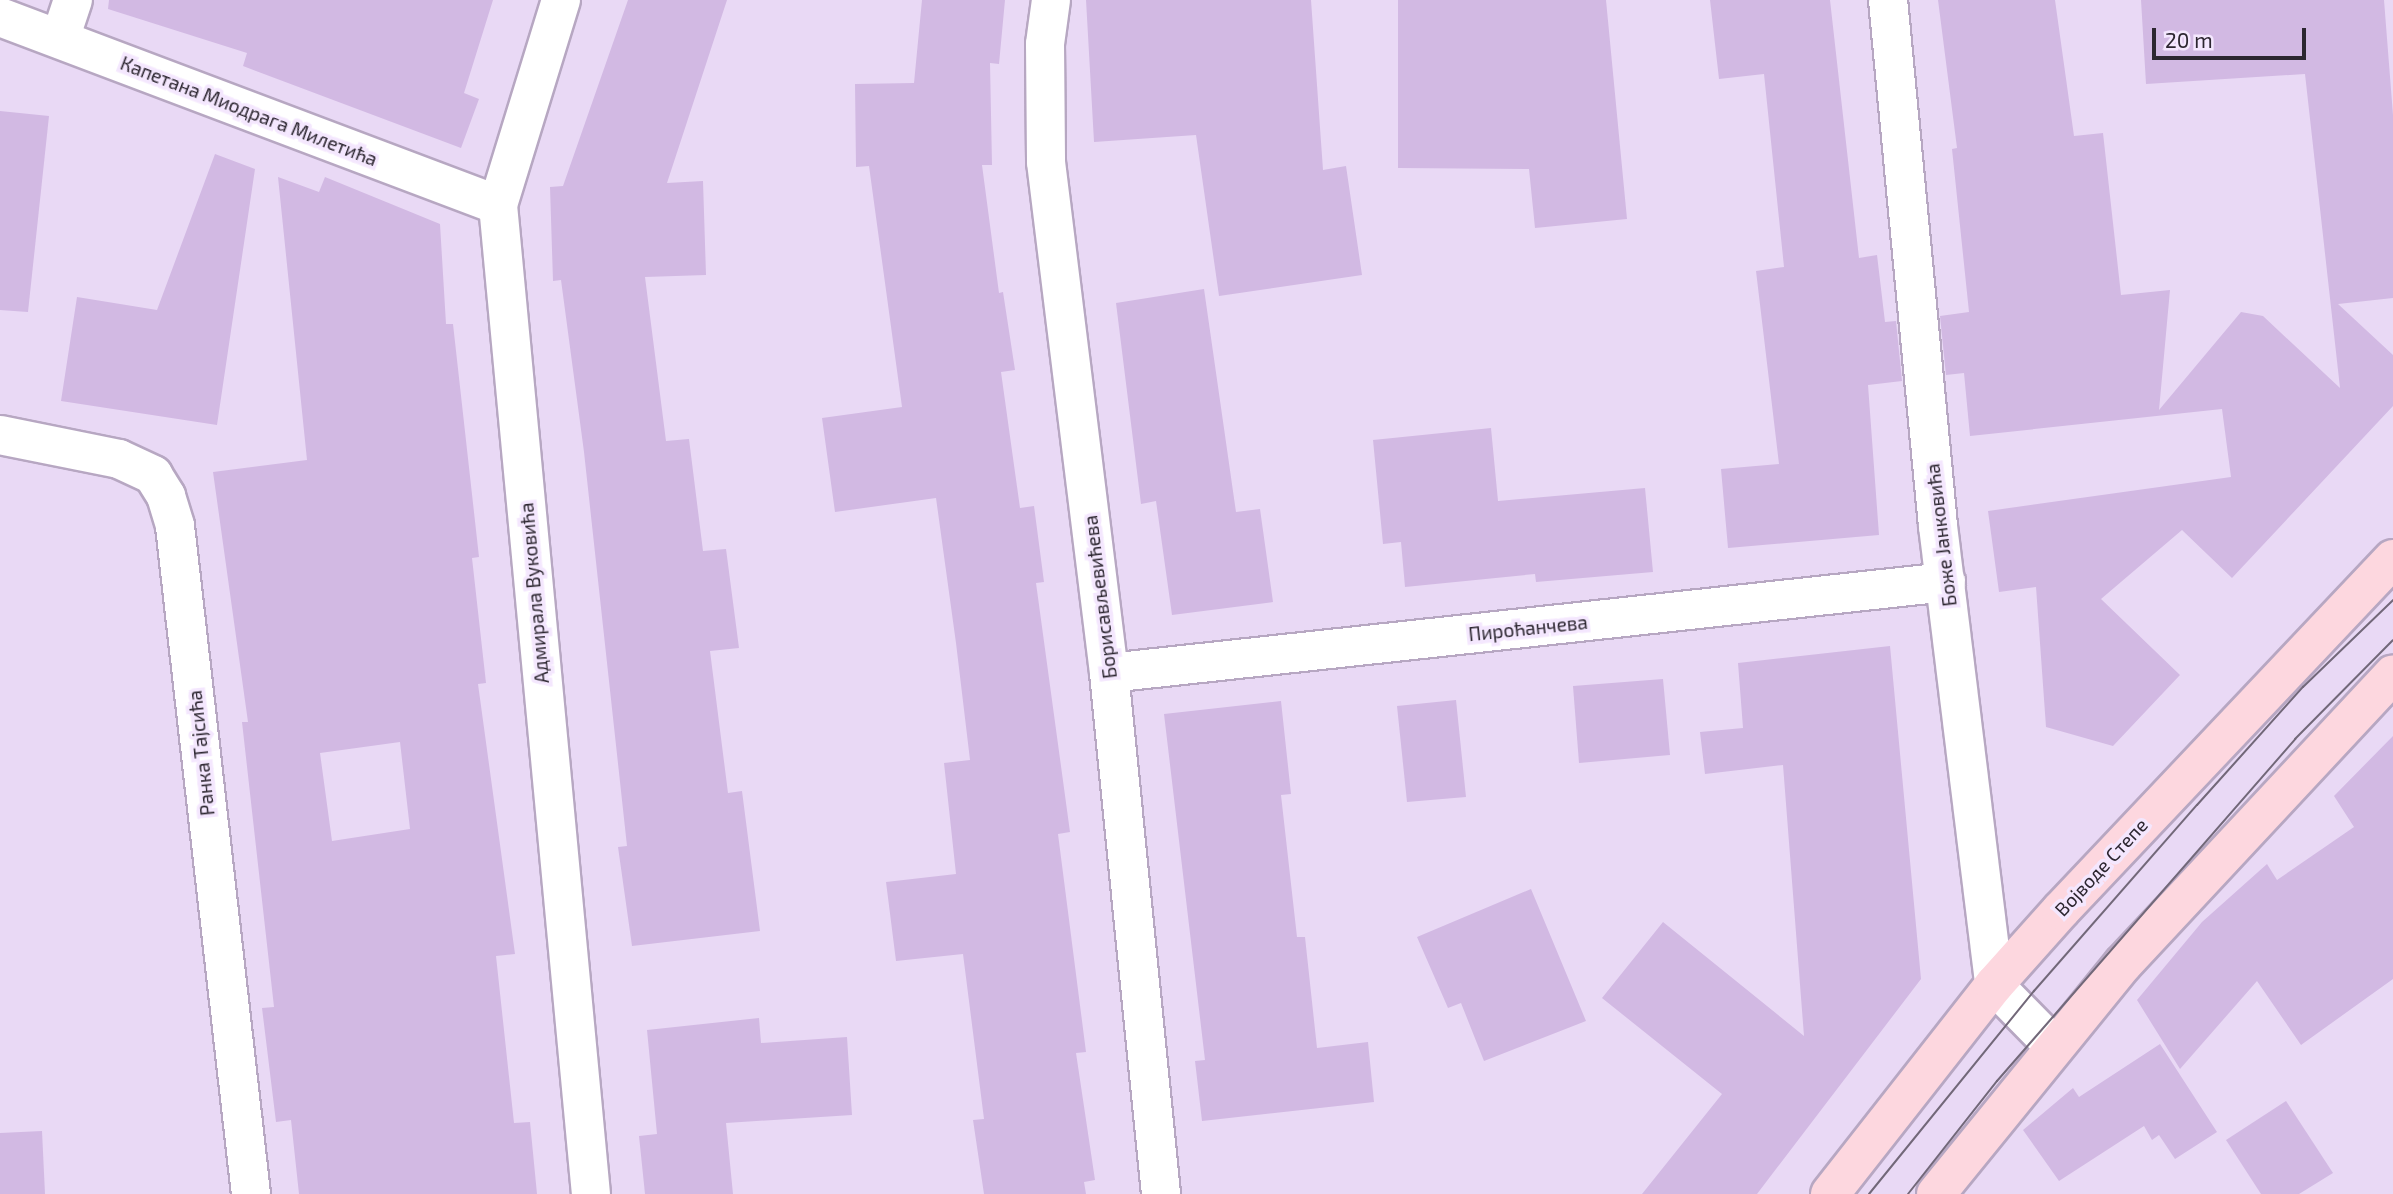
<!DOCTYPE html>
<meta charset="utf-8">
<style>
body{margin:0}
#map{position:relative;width:2393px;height:1194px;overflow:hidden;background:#e9d9f5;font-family:"Exo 2",sans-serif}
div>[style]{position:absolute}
.building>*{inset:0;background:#d2b9e3}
.roads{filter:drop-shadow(2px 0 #b7a7c2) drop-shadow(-2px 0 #b7a7c2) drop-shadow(0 2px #b7a7c2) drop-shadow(0 -2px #b7a7c2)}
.minor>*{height:38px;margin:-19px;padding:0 19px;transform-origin:19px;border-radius:19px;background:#fff}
.major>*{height:38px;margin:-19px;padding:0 19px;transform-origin:19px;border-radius:19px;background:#fdd7df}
.tram>*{height:2px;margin:-1px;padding:0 1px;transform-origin:1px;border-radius:1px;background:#726879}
span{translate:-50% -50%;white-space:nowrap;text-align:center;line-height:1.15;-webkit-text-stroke:7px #f4e7fe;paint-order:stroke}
.street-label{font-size:19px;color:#2c2630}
.scale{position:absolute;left:2152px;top:28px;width:154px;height:32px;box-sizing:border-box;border:4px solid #2c2630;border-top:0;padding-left:9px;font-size:21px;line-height:24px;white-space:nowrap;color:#2c2630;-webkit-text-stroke:5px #f4e7fe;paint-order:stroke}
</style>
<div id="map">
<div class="building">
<div style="clip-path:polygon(109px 0,493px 0,464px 93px,479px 99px,461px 148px,243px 66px,247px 53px,108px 9px)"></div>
<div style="clip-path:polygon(628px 0,727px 0,667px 183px,703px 181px,706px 275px,645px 277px,666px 441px,689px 439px,703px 551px,726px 549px,739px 648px,710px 651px,728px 793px,742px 791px,760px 931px,632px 946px,618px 847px,627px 846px,584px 452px,561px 280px,553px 281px,550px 187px,563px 186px)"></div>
<div style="clip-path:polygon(922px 0,1005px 0,999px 64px,990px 63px,992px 165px,982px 165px,999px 293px,1003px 292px,1015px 370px,1001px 372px,1020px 508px,1034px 506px,1044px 582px,1036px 583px,1070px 832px,1058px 834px,1086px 1052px,1076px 1053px,1095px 1180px,1084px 1182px,1086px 1194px,984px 1194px,973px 1120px,984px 1119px,963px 954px,896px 961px,886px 882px,956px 874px,944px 763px,970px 760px,956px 643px,936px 498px,835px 512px,822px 418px,902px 407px,869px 166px,856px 167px,855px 84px,914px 83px)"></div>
<div style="clip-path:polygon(1086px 0,1311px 0,1323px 170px,1346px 166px,1362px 275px,1219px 296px,1196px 135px,1094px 142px)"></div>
<div style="clip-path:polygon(1398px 0,1606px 0,1627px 219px,1535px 228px,1529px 169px,1398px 168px)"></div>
<div style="clip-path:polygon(1710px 0,1830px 0,1859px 258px,1877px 255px,1885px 322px,1896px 321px,1902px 381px,1868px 385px,1879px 535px,1728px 548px,1721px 469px,1779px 464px,1756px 271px,1784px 267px,1764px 74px,1719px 79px)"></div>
<div style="clip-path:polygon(1938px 0,2055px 0,2074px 136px,2103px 133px,2121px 295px,2170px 290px,2159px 410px,2241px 312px,2263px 316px,2340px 388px,2305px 74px,2146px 84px,2141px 0,2384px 0,2393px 115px,2393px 298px,2338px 304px,2393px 355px,2393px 406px,2232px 578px,2182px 530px,2101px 599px,2180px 675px,2113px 746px,2046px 727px,2036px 587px,1999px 592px,1988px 511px,2231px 477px,2222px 409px,1970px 436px,1964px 373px,1946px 375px,1940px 316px,1969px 312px,1952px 149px,1957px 148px)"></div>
<div style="clip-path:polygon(0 111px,49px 116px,28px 312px,0 310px)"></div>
<div style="clip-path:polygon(215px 154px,255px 169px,217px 425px,61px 401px,77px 297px,157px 310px)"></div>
<div style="clip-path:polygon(evenodd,278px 177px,319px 192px,325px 177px,440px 224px,446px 324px,453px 324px,479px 557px,472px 558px,486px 683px,478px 684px,515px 954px,496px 956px,514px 1123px,530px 1122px,537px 1194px,299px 1194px,291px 1120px,276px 1122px,262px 1008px,274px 1007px,242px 722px,248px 722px,213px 472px,307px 460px,278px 177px,400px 742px,410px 829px,332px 841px,320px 753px,400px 742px)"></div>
<div style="clip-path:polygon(1204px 289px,1236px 512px,1260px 509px,1273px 602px,1172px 615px,1156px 501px,1141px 504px,1116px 303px)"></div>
<div style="clip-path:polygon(1491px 428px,1498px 501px,1645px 488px,1653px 572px,1536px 582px,1535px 574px,1405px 587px,1401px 542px,1383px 544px,1373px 440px)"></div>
<div style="clip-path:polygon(1890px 646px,1921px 979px,1757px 1194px,1642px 1194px,1722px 1094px,1602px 998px,1663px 922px,1804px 1036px,1783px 765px,1705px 774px,1700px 732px,1743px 728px,1738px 663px)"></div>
<div style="clip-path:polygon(1663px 679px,1670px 755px,1579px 763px,1573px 686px)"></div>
<div style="clip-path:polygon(1456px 700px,1466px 797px,1407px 802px,1397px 706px)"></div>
<div style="clip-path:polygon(1281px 701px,1291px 794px,1281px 795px,1297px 937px,1305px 937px,1317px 1048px,1368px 1042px,1374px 1102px,1202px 1121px,1195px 1061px,1205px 1060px,1164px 714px)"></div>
<div style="clip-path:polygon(2393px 736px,2393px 979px,2301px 1045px,2257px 981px,2180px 1069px,2137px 1000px,2202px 922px,2267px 864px,2277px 880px,2354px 827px,2334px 796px)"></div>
<div style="clip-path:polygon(1531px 889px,1586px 1021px,1484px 1061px,1461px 1003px,1448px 1008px,1417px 937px)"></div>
<div style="clip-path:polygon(759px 1018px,761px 1043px,847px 1037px,852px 1115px,726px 1123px,733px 1194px,645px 1194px,639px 1136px,657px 1134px,647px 1030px)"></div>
<div style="clip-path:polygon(2160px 1044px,2217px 1132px,2175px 1159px,2159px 1135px,2152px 1140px,2144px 1126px,2059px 1181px,2023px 1130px,2073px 1088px,2079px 1097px)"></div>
<div style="clip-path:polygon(2286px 1101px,2333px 1173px,2299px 1194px,2261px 1194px,2226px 1140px)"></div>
<div style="clip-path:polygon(42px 1131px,45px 1194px,0 1194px,0 1133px)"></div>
</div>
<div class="roads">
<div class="minor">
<div style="left:561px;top:0;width:214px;rotate:107.1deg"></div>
<div style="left:498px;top:205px;width:993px;rotate:84.63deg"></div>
<div style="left:1051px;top:0;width:44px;rotate:97.8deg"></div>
<div style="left:1045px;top:44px;width:118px;rotate:89.5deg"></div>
<div style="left:1046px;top:162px;width:515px;rotate:82.97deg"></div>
<div style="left:1109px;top:673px;width:524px;rotate:84.3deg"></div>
<div style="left:1888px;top:0;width:528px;rotate:84.57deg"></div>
<div style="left:1938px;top:526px;width:462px;rotate:83deg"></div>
<div style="left:1994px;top:985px;width:86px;rotate:45.5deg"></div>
<div style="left:0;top:17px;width:532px;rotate:20.68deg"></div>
<div style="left:60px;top:39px;width:41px;rotate:-71.6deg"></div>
<div style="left:0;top:435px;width:121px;rotate:11.4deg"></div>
<div style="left:119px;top:459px;width:38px;rotate:25deg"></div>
<div style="left:153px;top:475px;width:25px;rotate:58deg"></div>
<div style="left:166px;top:496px;width:31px;rotate:73deg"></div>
<div style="left:175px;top:526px;width:672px;rotate:83.51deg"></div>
<div style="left:1109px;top:673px;width:842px;rotate:-6.2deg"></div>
</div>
<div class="major">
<div style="left:1830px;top:1194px;width:266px;rotate:-51.9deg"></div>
<div style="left:1994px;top:985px;width:101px;rotate:-48.2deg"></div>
<div style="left:2061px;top:910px;width:483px;rotate:-46.6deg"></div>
<div style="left:1936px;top:1194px;width:296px;rotate:-50.9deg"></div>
<div style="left:2123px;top:964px;width:396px;rotate:-47deg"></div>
</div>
</div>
<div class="tram">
<div style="left:1869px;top:1194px;width:262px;rotate:-50.9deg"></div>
<div style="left:2034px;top:991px;width:247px;rotate:-48.8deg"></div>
<div style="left:2197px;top:805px;width:159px;rotate:-48.1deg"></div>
<div style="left:2303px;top:687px;width:125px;rotate:-44deg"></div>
<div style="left:1908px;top:1194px;width:144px;rotate:-51.8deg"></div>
<div style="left:1997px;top:1081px;width:454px;rotate:-48.9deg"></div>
<div style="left:2295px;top:739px;width:139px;rotate:-45.3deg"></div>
</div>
<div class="street-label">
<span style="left:249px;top:111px;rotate:21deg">Капетана Миодрага Милетића</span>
<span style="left:1941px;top:535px;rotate:-97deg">Боже Јанковића</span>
<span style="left:534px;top:593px;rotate:-95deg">Адмирала Вуковића</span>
<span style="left:1100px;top:597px;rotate:-97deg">Борисављевићева</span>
<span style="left:1528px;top:628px;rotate:-6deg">Пироћанчева</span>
<span style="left:201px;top:753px;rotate:-96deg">Ранка Тајсића</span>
<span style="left:2101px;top:867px;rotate:-47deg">Војводе Степе</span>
</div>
<div class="scale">20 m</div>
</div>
